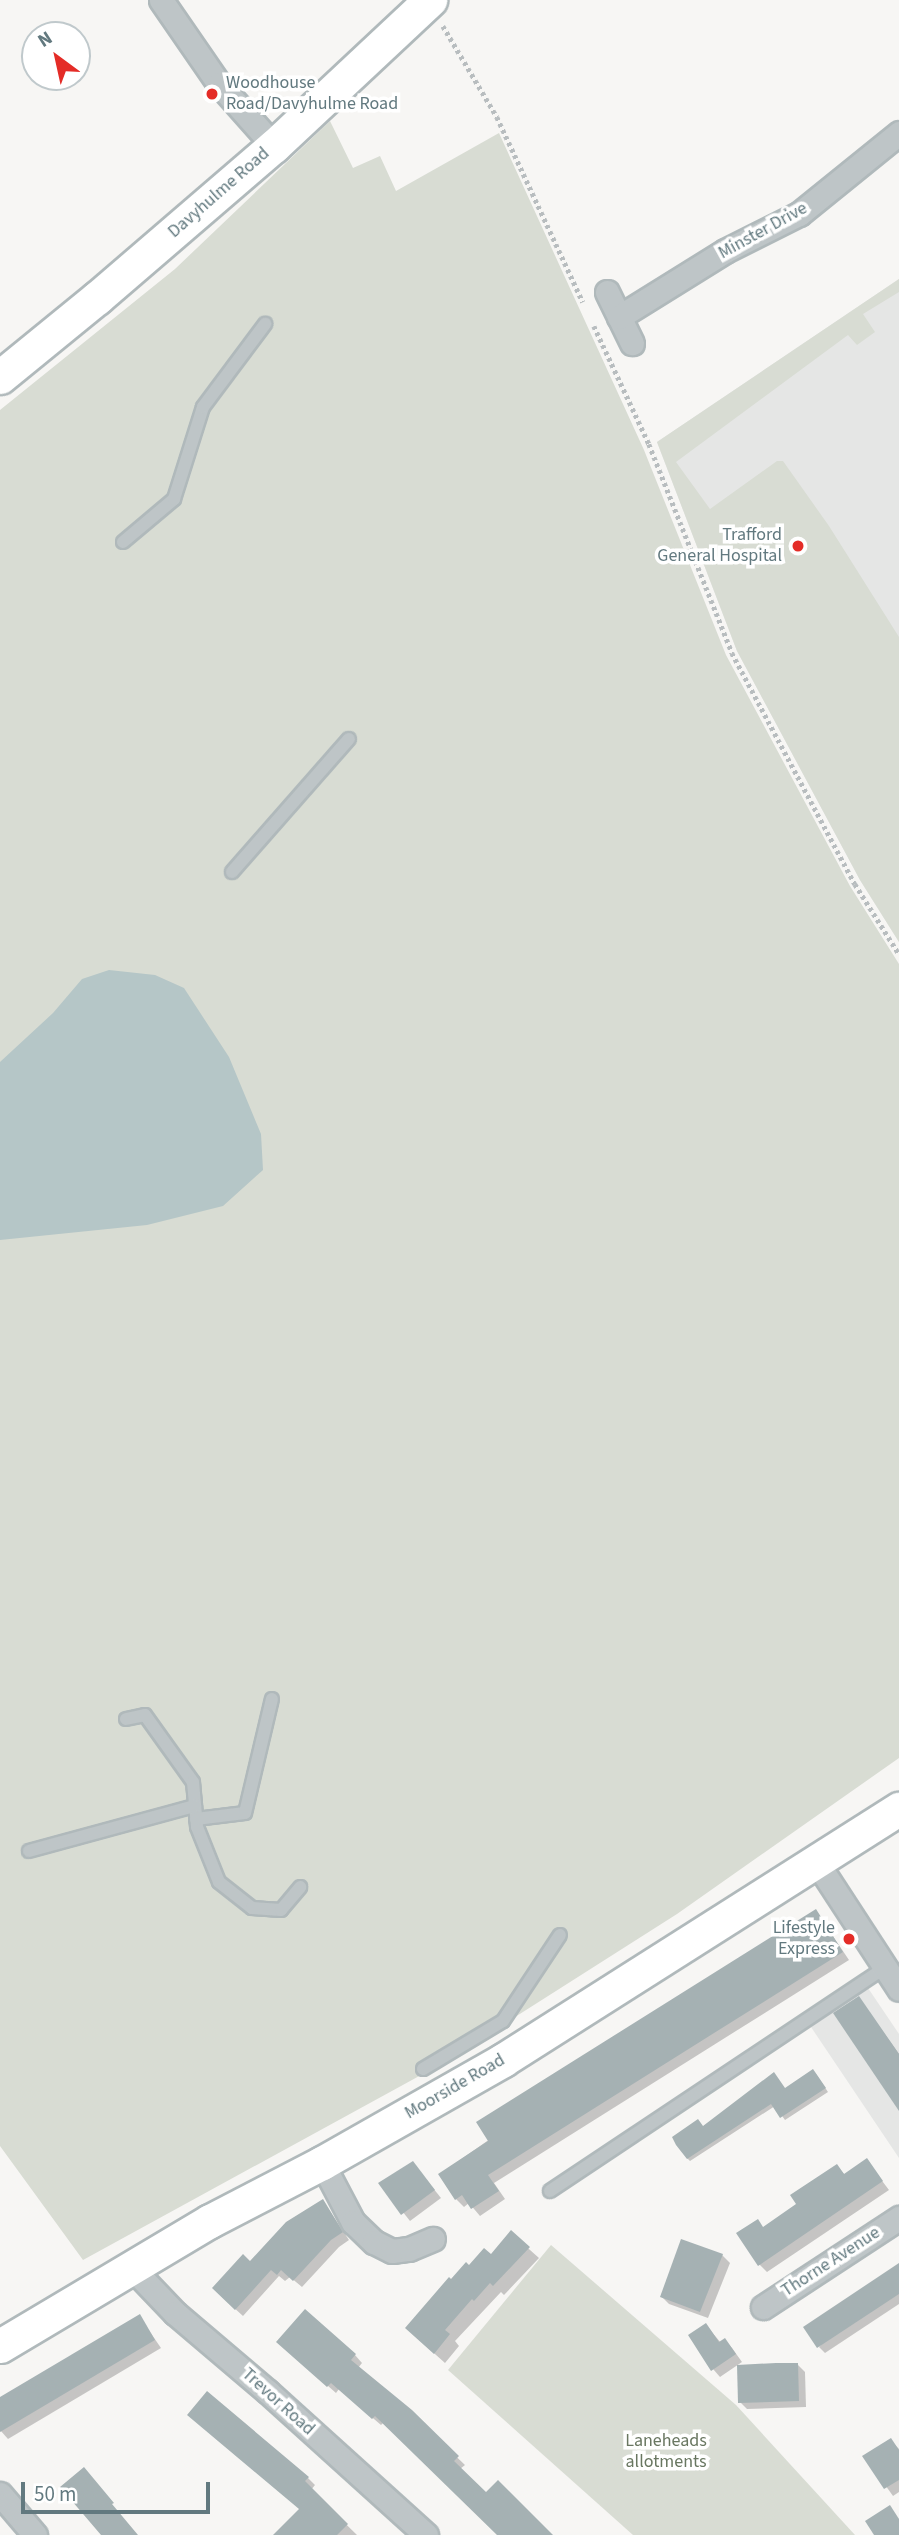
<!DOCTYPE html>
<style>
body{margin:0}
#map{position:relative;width:899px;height:2535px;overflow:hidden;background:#f7f6f4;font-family:"Source Sans 3",sans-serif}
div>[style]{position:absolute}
.built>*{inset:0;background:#e5e6e5}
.green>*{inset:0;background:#d8dcd3}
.water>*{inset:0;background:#b5c6c7}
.shadow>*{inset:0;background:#0003}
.building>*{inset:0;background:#a5b1b3}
.path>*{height:4.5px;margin-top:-2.25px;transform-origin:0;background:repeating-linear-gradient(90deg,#b8bdbf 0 3.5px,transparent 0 7px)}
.roads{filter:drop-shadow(2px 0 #b0b9bb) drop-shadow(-2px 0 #b0b9bb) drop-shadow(0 2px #b0b9bb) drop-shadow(0 -2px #b0b9bb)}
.lane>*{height:12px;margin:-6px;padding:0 6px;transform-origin:6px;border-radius:6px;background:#bec5c7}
.street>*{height:23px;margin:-11.5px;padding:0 11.5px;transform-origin:11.5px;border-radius:11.5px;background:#bec5c7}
.secondary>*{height:33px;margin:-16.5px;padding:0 16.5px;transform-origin:16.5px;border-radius:16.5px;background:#fff}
.dots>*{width:19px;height:19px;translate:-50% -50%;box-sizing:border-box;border:4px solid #fff;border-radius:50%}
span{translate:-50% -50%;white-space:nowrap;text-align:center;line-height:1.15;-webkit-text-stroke:7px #fff;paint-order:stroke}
.poi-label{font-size:18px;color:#62797f}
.left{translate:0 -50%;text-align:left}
.right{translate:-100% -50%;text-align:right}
.street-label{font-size:18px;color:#62797f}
.park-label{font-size:18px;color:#697761}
.north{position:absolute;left:21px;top:21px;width:70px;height:70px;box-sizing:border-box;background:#fff;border:2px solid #c0c9cc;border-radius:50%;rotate:327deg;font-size:19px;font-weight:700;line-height:28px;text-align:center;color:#62797f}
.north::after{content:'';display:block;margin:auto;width:24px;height:32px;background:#e42c27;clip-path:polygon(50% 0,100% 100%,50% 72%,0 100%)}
.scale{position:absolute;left:21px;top:2482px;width:189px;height:32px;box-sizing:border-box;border:4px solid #62797f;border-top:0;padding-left:9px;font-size:21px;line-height:24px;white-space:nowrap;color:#62797f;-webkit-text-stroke:5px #fff;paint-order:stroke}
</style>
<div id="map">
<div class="built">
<div style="clip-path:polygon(899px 279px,899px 942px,860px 880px,737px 651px,657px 442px)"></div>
<div style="clip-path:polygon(868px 1988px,899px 2034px,899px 2158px,811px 2027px)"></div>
</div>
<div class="green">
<div style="clip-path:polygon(330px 121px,353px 168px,380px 156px,396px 191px,499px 133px,644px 450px,726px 655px,850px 886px,899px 964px,899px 1758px,677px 1914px,443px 2063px,83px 2260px,0 2146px,0 410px,175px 269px)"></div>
<div style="clip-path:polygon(899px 279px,899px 292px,863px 314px,875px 332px,857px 345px,848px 335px,676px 462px,710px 509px,777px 461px,783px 461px,829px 526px,899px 637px,899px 942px,860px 880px,737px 651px,657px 442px)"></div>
<div style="clip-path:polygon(551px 2245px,736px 2405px,855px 2535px,633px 2535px,448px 2370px)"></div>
</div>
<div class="water">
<div style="clip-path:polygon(109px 970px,155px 975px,184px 988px,229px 1057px,261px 1134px,263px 1170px,223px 1206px,147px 1225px,0 1240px,0 1062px,53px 1013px,82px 979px)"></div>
</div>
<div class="shadow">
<div style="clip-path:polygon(816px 1911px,849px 1960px,494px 2183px,505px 2199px,480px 2216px,469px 2203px,464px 2207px,456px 2199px,440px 2174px)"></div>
<div style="clip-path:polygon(859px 1998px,899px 2054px,899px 2108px)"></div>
<div style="clip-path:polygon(816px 2074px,828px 2092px,785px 2120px,775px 2106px,690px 2161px,687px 2158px,704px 2128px)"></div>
<div style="clip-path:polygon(867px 2161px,889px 2190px,767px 2272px,759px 2264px,764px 2228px,799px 2205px,837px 2166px,845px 2175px)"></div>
<div style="clip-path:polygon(413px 2163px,441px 2198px,410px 2221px,380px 2183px)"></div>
<div style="clip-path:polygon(323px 2201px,349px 2240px,339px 2247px,302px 2287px,290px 2277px,285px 2281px,279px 2276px,243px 2316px,221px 2296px,250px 2264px)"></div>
<div style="clip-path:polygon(511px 2233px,539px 2258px,504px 2295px,501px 2292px,455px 2341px,459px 2346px,445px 2363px,417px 2338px,451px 2282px,469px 2267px,491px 2257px)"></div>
<div style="clip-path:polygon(722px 2255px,730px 2263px,708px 2318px,669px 2304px,662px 2297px)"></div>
<div style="clip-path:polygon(899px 2264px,899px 2304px,825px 2353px,819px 2347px)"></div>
<div style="clip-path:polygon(139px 2316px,161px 2348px,8px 2439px,0 2430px,0 2399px)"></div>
<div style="clip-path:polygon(706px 2325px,721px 2343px,725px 2340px,732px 2348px,742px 2362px,720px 2377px,713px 2369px)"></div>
<div style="clip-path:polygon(286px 2349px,355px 2355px,362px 2363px,358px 2368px,410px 2412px,465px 2465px,460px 2469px,486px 2494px,550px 2535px,499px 2535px,384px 2422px,381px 2425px,339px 2389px,336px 2393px)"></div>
<div style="clip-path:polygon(797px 2364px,805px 2372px,806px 2407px,747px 2409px,740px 2402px)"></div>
<div style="clip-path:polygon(197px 2422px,308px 2478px,315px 2485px,311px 2490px,357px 2535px,293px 2535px,301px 2509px)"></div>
<div style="clip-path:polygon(890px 2440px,899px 2449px,899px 2492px,893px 2496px,865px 2457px)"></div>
</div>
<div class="building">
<div style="clip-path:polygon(816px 1909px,843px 1952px,488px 2175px,499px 2191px,471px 2209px,462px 2195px,455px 2200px,438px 2174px,488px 2141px,476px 2122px)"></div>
<div style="clip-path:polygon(859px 1996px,899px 2054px,899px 2111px,833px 2013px)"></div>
<div style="clip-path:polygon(813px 2069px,826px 2088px,780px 2118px,771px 2104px,687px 2159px,676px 2145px,672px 2137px,698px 2119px,703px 2126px,774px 2072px,785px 2088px)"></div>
<div style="clip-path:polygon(867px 2158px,883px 2181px,758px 2266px,736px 2233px,758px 2219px,763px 2227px,796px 2204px,790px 2195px,837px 2164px,844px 2174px)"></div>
<div style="clip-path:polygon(413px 2161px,435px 2190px,401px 2215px,378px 2183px)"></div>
<div style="clip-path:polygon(323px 2199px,343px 2232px,331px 2240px,293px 2281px,281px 2270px,277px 2275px,271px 2270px,235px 2310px,212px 2288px,243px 2254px,250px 2261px,286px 2222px)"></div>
<div style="clip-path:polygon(511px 2230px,530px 2247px,493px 2286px,490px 2283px,474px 2301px,472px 2299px,445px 2330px,450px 2334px,434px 2354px,405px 2328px,449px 2277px,451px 2279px,466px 2262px,469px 2265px,484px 2248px,491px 2254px)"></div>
<div style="clip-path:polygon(681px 2239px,723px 2254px,700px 2312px,660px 2297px)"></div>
<div style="clip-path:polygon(899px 2263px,899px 2294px,817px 2348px,803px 2327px)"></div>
<div style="clip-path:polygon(305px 2309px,356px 2354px,351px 2360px,412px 2410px,459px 2456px,454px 2461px,486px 2492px,498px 2480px,553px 2535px,497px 2535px,375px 2416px,372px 2419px,331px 2383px,327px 2387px,276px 2342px)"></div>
<div style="clip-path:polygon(140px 2314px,155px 2340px,0 2432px,0 2397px)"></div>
<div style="clip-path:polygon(706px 2323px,719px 2342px,725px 2338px,736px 2354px,711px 2371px,688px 2335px)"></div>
<div style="clip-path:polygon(776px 2363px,798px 2363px,799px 2401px,738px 2403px,737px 2365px)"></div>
<div style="clip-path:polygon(207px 2391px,309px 2477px,305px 2481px,348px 2524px,337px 2535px,273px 2535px,299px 2509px,187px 2415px)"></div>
<div style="clip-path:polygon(891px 2438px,899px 2450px,899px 2480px,884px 2489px,862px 2456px)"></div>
<div style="clip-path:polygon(84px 2467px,114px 2503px,112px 2504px,138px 2535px,101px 2535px,60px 2487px)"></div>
<div style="clip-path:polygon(890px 2505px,899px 2519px,899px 2535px,874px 2535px,865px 2521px)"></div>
</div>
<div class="path">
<div style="left:443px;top:26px;width:106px;rotate:59.3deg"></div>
<div style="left:497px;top:117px;width:204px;rotate:65.1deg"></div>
<div style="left:594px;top:326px;width:130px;rotate:65deg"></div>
<div style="left:649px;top:444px;width:225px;rotate:68.3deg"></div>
<div style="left:732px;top:653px;width:262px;rotate:62deg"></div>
<div style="left:855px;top:884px;width:83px;rotate:57.8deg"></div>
</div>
<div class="roads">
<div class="lane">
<div style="left:123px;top:542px;width:67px;rotate:-40.1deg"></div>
<div style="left:174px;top:499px;width:96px;rotate:-72.5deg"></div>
<div style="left:203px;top:407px;width:104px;rotate:-53.2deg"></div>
<div style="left:232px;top:872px;width:177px;rotate:-48.7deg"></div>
<div style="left:126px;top:1719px;width:19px;rotate:-12deg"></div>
<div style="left:145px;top:1715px;width:82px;rotate:54.4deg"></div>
<div style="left:193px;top:1782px;width:45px;rotate:84.9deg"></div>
<div style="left:197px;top:1827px;width:59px;rotate:68.2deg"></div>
<div style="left:219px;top:1882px;width:42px;rotate:38.2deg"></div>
<div style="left:252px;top:1908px;width:29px;rotate:4deg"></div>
<div style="left:281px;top:1910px;width:30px;rotate:-50deg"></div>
<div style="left:196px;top:1819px;width:49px;rotate:-7deg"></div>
<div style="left:245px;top:1813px;width:117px;rotate:-76.7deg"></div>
<div style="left:29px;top:1851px;width:172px;rotate:-15.2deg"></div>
<div style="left:423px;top:2069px;width:93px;rotate:-31deg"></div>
<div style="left:503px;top:2021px;width:103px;rotate:-56.5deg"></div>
<div style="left:550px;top:2191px;width:402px;rotate:-33.7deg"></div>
</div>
<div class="street">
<div style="left:161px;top:0;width:102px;rotate:55.4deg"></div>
<div style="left:219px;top:84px;width:83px;rotate:48.4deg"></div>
<div style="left:607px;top:292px;width:57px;rotate:63.9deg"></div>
<div style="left:619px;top:317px;width:125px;rotate:-31.9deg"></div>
<div style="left:725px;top:251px;width:83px;rotate:-26.6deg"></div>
<div style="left:799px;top:214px;width:129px;rotate:-39deg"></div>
<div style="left:817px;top:1863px;width:150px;rotate:56.9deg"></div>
<div style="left:322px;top:2163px;width:67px;rotate:62.3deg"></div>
<div style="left:353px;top:2222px;width:29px;rotate:44deg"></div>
<div style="left:374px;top:2242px;width:20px;rotate:27deg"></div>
<div style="left:392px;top:2251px;width:17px;rotate:-7deg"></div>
<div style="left:409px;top:2249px;width:26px;rotate:-23deg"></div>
<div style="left:131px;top:2267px;width:64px;rotate:46.3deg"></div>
<div style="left:175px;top:2313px;width:122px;rotate:40.3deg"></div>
<div style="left:268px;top:2392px;width:213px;rotate:42.1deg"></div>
<div style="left:763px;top:2307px;width:163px;rotate:-33.2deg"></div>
<div style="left:0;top:2494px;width:54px;rotate:49.5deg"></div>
</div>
<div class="secondary">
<div style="left:0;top:377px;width:125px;rotate:-39.2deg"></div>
<div style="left:97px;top:298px;width:233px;rotate:-40.7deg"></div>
<div style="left:274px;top:146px;width:214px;rotate:-43.1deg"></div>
<div style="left:0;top:2346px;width:244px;rotate:-30.8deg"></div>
<div style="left:210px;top:2221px;width:126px;rotate:-27.4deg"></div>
<div style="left:322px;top:2163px;width:208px;rotate:-29.6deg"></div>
<div style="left:503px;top:2060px;width:469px;rotate:-32.4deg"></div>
</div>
</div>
<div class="dots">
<div style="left:212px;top:94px;background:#e42c27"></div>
<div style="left:798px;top:546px;background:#e42c27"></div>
<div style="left:849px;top:1939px;background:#e42c27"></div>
</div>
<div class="poi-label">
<span class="left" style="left:226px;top:94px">Woodhouse<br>Road/Davyhulme Road</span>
<span class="right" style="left:782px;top:546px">Trafford<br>General Hospital</span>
<span class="right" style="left:835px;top:1939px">Lifestyle<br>Express</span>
</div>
<div class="street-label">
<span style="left:219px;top:193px;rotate:-41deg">Davyhulme Road</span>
<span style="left:763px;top:231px;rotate:-29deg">Minster Drive</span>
<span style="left:455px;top:2087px;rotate:-30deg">Moorside Road</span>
<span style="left:831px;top:2262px;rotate:-33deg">Thorne Avenue</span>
<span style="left:278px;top:2402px;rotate:42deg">Trevor Road</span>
</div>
<div class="park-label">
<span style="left:666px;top:2452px">Laneheads<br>allotments</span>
</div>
<div class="north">N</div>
<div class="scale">50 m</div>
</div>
